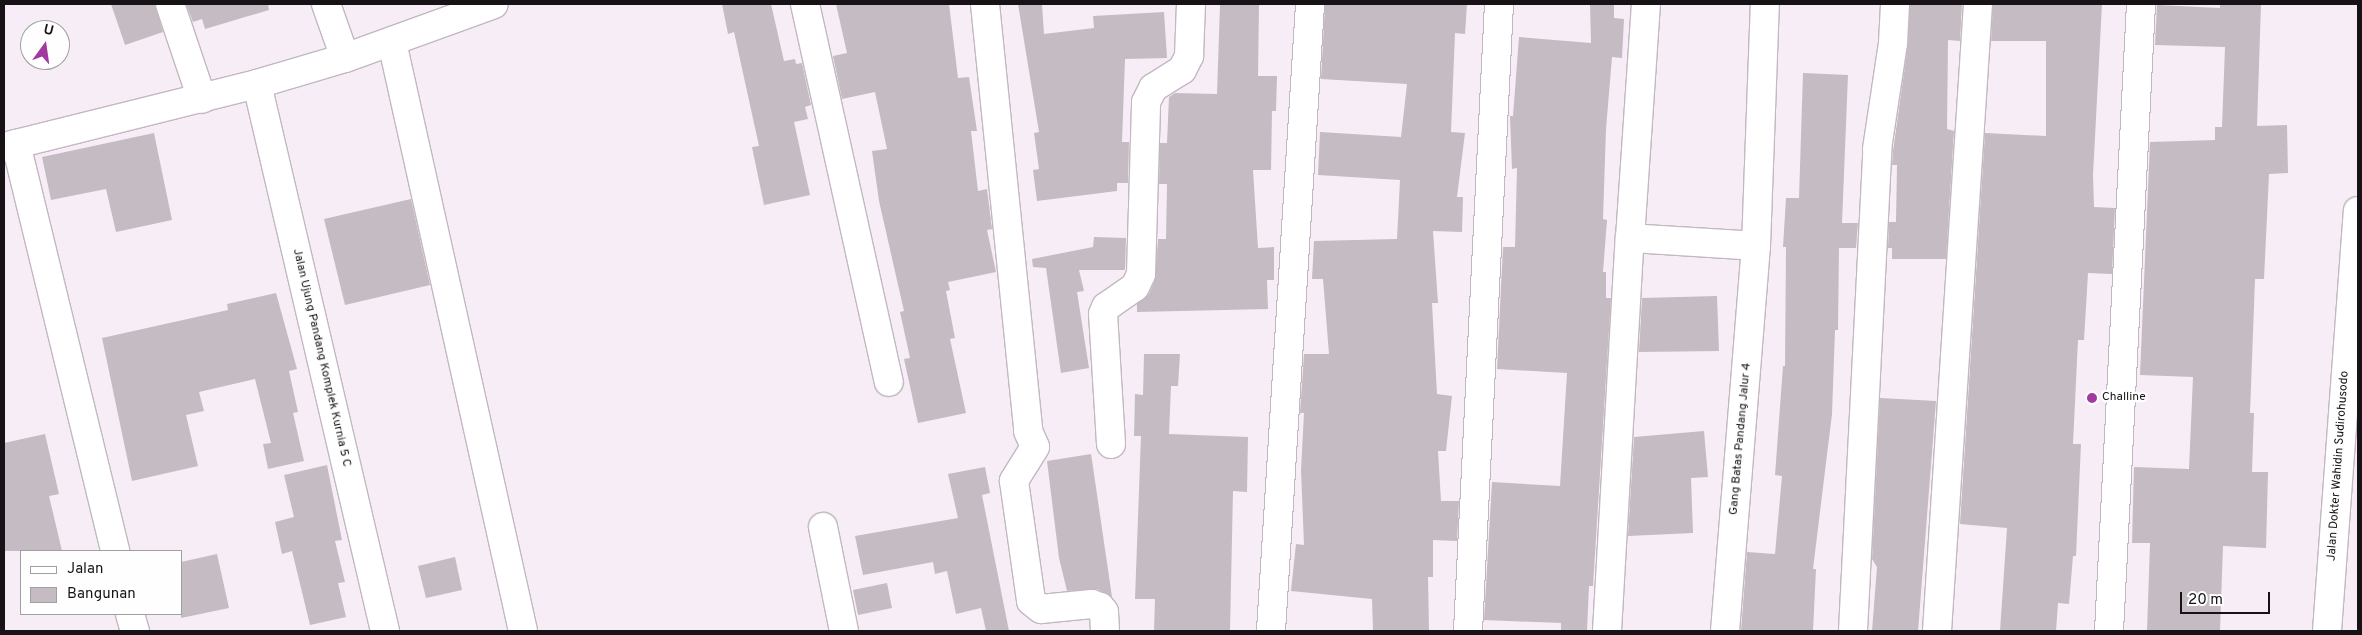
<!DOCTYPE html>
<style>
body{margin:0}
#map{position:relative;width:2362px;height:635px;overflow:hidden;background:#f7edf6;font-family:Overpass,sans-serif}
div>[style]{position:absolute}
.building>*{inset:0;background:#c4bbc3}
.roads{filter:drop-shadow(1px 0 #c2b8c1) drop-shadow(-1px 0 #c2b8c1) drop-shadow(0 1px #c2b8c1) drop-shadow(0 -1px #c2b8c1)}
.minor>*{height:28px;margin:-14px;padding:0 14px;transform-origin:14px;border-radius:14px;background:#fff}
.tertiary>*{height:28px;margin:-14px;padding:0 14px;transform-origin:14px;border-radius:14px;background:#fff}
.dots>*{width:14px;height:14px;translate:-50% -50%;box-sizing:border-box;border:2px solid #fefefe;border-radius:50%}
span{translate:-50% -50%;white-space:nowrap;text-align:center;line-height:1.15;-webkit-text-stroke:4.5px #fefefe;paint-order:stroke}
.street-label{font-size:12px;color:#161215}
.poi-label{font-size:12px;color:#161215}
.left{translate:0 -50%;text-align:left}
.frame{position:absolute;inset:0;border:5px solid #161215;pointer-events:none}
.legend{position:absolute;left:20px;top:550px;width:162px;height:65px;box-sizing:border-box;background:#fefefe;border:1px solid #a1a0a1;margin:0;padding:6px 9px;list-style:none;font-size:15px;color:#161215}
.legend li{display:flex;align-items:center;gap:10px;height:25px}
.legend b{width:25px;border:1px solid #a1a0a1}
.north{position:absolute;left:20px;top:20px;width:50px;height:50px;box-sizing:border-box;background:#fefefe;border:1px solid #a1a0a1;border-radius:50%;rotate:14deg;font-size:14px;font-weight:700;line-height:20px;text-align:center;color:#161215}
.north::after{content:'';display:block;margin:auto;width:18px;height:22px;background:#a13a9e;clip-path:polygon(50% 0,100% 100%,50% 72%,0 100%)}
.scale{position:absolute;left:2180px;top:592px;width:90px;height:22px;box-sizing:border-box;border:2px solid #161215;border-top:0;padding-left:6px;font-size:15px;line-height:18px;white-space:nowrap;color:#161215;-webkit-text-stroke:4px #fefefe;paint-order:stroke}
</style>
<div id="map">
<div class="building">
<div style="clip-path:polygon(111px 4px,155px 4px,163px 32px,125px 45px)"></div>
<div style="clip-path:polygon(186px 4px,268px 4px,269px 10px,205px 29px,202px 19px,193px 22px)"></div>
<div style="clip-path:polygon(722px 4px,771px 4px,784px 61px,795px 59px,796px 64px,802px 63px,811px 105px,805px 107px,808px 119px,794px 122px,810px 195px,764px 205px,752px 147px,759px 146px,734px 32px,728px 34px)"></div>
<div style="clip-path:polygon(836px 4px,949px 4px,958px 78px,969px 77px,977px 131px,971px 131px,978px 191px,987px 189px,992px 229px,987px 230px,996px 272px,948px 282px,950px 290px,946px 291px,955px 338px,950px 339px,966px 413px,918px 423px,904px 359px,910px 358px,900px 312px,904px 311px,879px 201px,872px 151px,887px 149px,875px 92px,842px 99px,833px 56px,847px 53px)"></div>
<div style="clip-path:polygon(1018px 4px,1042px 4px,1044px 34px,1094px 28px,1093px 16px,1164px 12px,1167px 58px,1125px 59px,1122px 142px,1129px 142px,1128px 183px,1117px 183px,1117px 191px,1037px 201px,1033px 170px,1039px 169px,1034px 133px,1039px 132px)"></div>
<div style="clip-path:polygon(1220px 4px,1259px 4px,1258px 76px,1277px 76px,1276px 111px,1272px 111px,1271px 170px,1253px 170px,1258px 248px,1274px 247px,1274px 280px,1267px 280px,1268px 309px,1137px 312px,1137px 304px,1149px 294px,1155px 280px,1158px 239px,1166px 239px,1167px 184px,1159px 184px,1160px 143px,1167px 143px,1169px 97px,1175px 93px,1217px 94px)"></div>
<div style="clip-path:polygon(1325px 4px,1467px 4px,1465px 34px,1455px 33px,1451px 132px,1465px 133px,1457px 197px,1463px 197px,1462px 232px,1433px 231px,1438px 303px,1432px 303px,1437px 394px,1452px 396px,1446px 451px,1438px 451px,1441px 501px,1459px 501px,1457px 541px,1433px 540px,1433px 577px,1428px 577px,1429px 631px,1373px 631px,1372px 599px,1291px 591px,1296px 544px,1304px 545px,1301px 470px,1304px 413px,1300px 413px,1304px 354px,1329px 354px,1323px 279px,1312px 279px,1314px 241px,1397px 239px,1400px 180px,1318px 175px,1320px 132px,1401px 137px,1407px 84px,1321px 79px)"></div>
<div style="clip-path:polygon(1590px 4px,1614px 4px,1614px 18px,1624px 19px,1622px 58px,1612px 57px,1606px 129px,1603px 219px,1607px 220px,1603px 272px,1606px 272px,1606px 298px,1611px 298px,1593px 586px,1589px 586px,1587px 631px,1561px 631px,1561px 623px,1484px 620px,1492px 482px,1560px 486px,1567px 373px,1497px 369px,1503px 247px,1515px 247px,1517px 168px,1512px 169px,1510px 116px,1513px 116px,1519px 37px,1591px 43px)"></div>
<div style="clip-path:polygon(1910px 4px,1962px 4px,1960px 41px,1948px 40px,1947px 129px,1954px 131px,1946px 259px,1892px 259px,1892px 248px,1888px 248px,1889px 222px,1896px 222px,1897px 165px,1892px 165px,1893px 151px,1908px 45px)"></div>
<div style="clip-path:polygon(1993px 4px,2102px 4px,2093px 175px,2094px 207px,2115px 208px,2112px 274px,2088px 273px,2084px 340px,2078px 340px,2073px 444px,2081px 444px,2076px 556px,2073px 556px,2069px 604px,2058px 603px,2056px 631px,2000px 631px,2007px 528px,1960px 524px,1985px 133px,2046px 136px,2046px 41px,1991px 41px)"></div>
<div style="clip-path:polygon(2220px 4px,2261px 4px,2257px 126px,2287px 125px,2288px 173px,2269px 174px,2264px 279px,2255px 279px,2250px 413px,2254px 413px,2252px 472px,2268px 472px,2266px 548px,2223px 546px,2220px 631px,2147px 631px,2150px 543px,2132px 543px,2134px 467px,2189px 469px,2193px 377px,2140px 375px,2150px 142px,2215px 140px,2215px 127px,2222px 127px,2225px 47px,2155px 45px,2157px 5px,2220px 8px)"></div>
<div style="clip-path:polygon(1803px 73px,1848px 75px,1842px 223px,1858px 223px,1856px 248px,1839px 248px,1838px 330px,1835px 330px,1832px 414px,1813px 569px,1816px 569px,1813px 631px,1741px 631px,1747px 552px,1775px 554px,1782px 476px,1775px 475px,1783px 366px,1785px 366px,1786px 247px,1783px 247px,1786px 198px,1799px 198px)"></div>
<div style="clip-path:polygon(154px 133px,172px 220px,116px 232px,106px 189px,51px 200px,42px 157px)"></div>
<div style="clip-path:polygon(411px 199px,430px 285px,345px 305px,324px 219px)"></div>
<div style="clip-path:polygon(1094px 237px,1126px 238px,1125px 270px,1079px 270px,1084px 291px,1077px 292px,1089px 368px,1061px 373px,1046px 268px,1033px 267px,1032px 259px,1093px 247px)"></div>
<div style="clip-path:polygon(276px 293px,297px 369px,289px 371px,298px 412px,293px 413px,304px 461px,268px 469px,263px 444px,271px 443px,255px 379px,199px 392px,204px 411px,186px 415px,198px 466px,132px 481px,102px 338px,228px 310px,227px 304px)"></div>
<div style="clip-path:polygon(1717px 296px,1719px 351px,1639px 352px,1642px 298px)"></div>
<div style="clip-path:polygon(1144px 354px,1180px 354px,1178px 386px,1171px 386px,1169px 434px,1248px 437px,1247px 492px,1233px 491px,1230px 631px,1154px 631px,1155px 599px,1135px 599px,1141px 436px,1134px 436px,1135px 394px,1143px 395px)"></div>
<div style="clip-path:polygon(1880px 398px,1936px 401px,1918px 631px,1872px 631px,1877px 567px,1872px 559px)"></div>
<div style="clip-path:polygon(1704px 431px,1708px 477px,1691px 478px,1693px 533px,1628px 536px,1634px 437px)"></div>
<div style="clip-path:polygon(45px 434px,59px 494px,49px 496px,62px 551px,4px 551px,4px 443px)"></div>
<div style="clip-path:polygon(1091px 454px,1093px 467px,1112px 597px,1097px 589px,1067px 591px,1059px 558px,1047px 461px)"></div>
<div style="clip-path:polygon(327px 465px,342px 540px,335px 541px,345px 582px,338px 583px,346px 617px,310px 625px,292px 551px,282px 554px,275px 522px,294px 517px,284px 475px)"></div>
<div style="clip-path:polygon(985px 467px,990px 493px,982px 495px,1009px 631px,986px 631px,981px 608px,956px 614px,947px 571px,935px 574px,933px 562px,863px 575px,855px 536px,958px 518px,948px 474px)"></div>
<div style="clip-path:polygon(217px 554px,229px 608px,181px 618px,181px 562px)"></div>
<div style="clip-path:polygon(455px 557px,462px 590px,426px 598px,418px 566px)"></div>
<div style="clip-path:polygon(887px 583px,892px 608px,858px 615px,853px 590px)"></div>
</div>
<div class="roads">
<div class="minor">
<div style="left:170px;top:4px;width:100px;rotate:71.4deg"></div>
<div style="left:326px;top:4px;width:57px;rotate:70.6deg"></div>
<div style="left:805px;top:4px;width:387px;rotate:77.5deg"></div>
<div style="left:985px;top:4px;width:429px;rotate:84.2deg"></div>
<div style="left:1028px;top:431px;width:17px;rotate:66deg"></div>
<div style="left:1035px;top:447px;width:40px;rotate:122deg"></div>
<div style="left:1014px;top:481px;width:121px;rotate:81.9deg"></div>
<div style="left:1031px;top:601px;width:13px;rotate:39deg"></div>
<div style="left:1041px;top:609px;width:51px;rotate:-5.6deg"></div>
<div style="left:1092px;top:604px;width:9px;rotate:21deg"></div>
<div style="left:1100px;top:607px;width:6px;rotate:51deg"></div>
<div style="left:1104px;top:612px;width:19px;rotate:87deg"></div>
<div style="left:392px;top:42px;width:603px;rotate:77.46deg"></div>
<div style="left:257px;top:84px;width:562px;rotate:76.83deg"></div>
<div style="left:16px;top:144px;width:419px;rotate:76.3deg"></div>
<div style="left:4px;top:147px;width:261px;rotate:-14deg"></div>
<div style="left:257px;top:84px;width:92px;rotate:-16.5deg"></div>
<div style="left:345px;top:58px;width:158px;rotate:-19.9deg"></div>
<div style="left:1630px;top:238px;width:235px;rotate:-86.1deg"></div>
<div style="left:1111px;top:444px;width:130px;rotate:-93.5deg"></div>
<div style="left:1103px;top:314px;width:8px;rotate:-67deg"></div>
<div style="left:1106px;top:307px;width:35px;rotate:-35deg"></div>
<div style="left:1135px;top:287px;width:14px;rotate:-65deg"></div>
<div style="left:1141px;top:274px;width:172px;rotate:-88.3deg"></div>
<div style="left:1146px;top:102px;width:16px;rotate:-63deg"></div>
<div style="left:1153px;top:88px;width:34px;rotate:-32deg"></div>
<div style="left:1182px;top:70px;width:16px;rotate:-63deg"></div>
<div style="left:1189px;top:56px;width:52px;rotate:-87.8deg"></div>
<div style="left:823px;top:527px;width:106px;rotate:78.6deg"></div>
<div style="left:130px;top:614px;width:18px;rotate:74deg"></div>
<div style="left:1271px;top:631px;width:628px;rotate:-86.44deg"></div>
<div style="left:1468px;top:631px;width:628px;rotate:-87.17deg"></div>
<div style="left:1607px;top:631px;width:394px;rotate:-86.7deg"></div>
<div style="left:1630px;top:238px;width:126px;rotate:3.6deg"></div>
<div style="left:1725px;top:631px;width:386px;rotate:-85.4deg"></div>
<div style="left:1756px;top:246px;width:242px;rotate:-87.9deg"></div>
<div style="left:1853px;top:631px;width:483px;rotate:-87.1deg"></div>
<div style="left:1877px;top:149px;width:107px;rotate:-81.4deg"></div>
<div style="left:1893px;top:43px;width:39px;rotate:-87deg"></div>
<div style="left:1937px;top:631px;width:628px;rotate:-86.26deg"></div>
<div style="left:2109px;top:631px;width:628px;rotate:-87.08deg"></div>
</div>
<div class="tertiary">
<div style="left:2327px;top:631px;width:421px;rotate:-85.8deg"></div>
</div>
</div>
<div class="dots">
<div style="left:2092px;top:398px;background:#a13a9e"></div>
</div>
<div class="street-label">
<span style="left:321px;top:358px;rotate:77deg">Jalan Ujung Pandang Komplek Kurnia 5 C</span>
<span style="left:1741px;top:439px;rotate:-85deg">Gang Batas Pandang Jalur 4</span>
<span style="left:2339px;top:466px;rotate:-86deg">Jalan Dokter Wahidin Sudirohusodo</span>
</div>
<div class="poi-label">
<span class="left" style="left:2102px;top:398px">Challine</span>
</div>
<div class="frame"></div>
<ul class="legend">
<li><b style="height:6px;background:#fff"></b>Jalan</li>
<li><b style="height:14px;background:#c4bbc3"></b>Bangunan</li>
</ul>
<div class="north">U</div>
<div class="scale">20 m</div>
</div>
